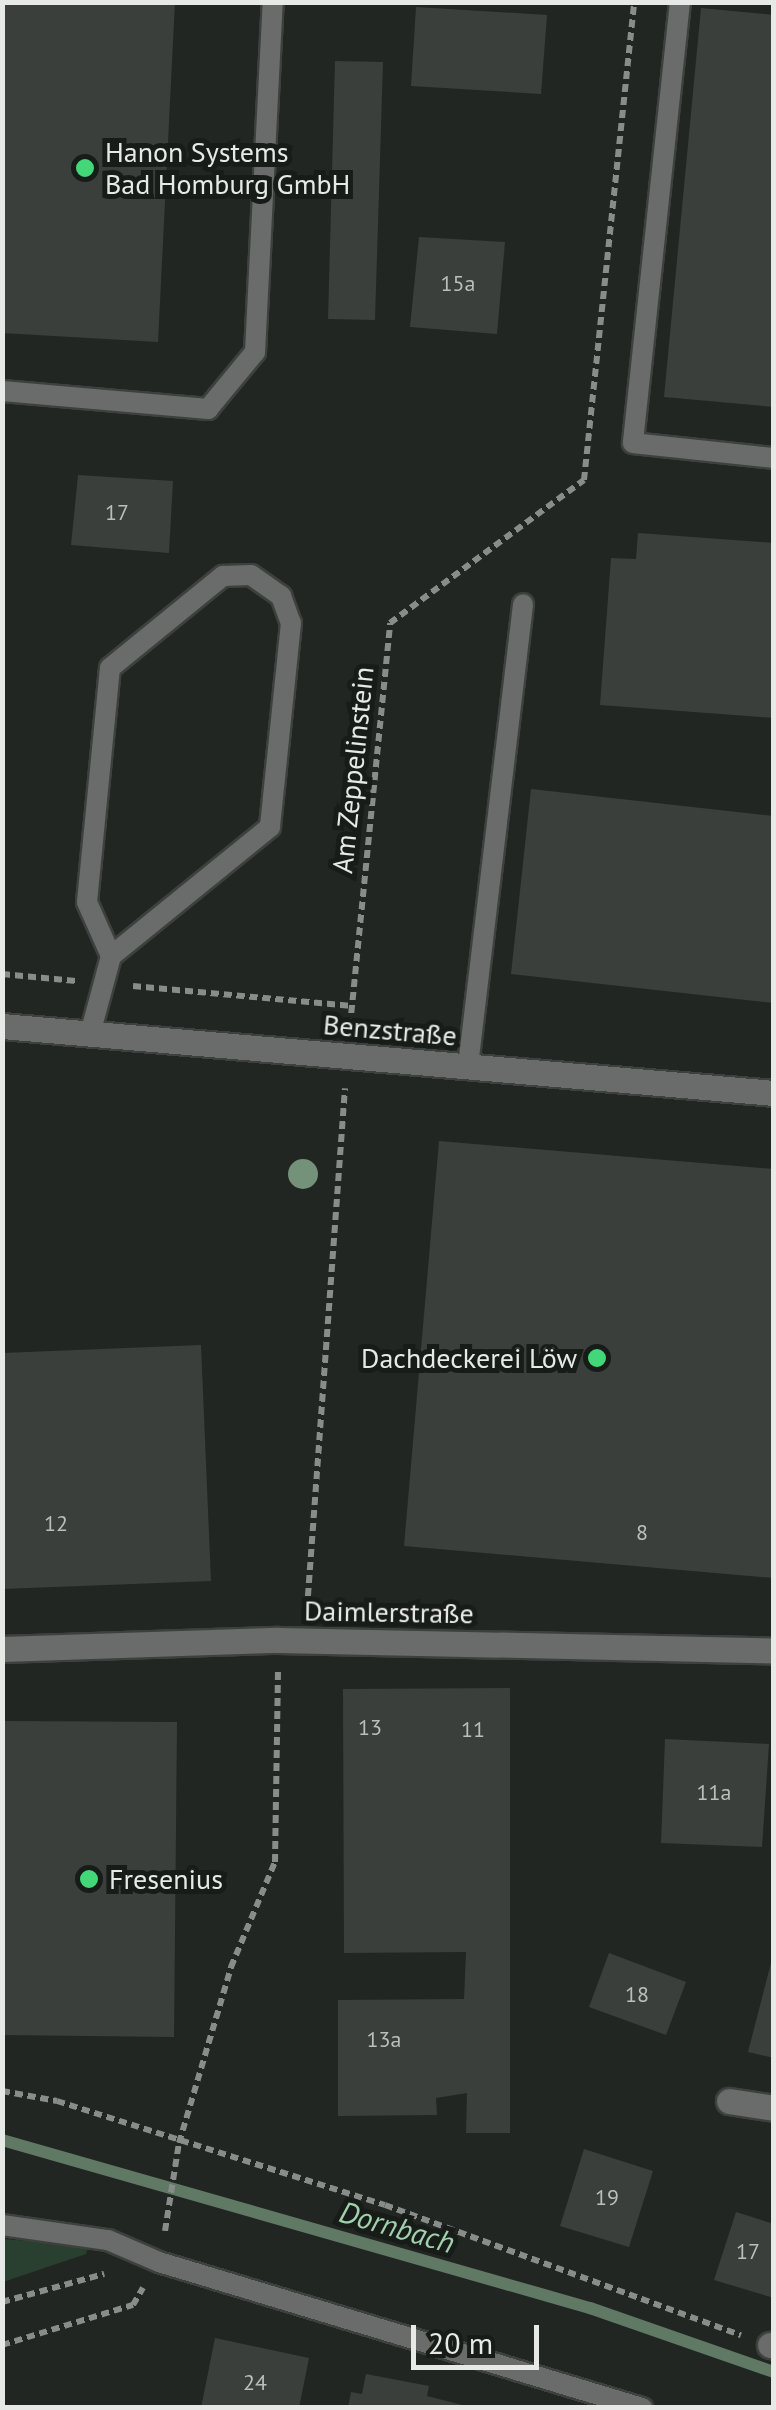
<!DOCTYPE html>
<meta charset="utf-8">
<style>
body{margin:0}
#map{position:relative;width:776px;height:2410px;overflow:hidden;background:#212622;font-family:"PT Sans",sans-serif}
div>[style]{position:absolute}
.green>*{inset:0;background:#293f2f}
.stream>*{height:12px;margin:-6px;padding:0 6px;transform-origin:6px;border-radius:6px;background:#5f7965}
.building>*{inset:0;background:#3a3f3b}
.path>*{height:6px;margin-top:-3px;transform-origin:0;background:repeating-linear-gradient(90deg,#898d89 0 8px,transparent 0 13px)}
.roads{filter:drop-shadow(2px 0 #3d413d) drop-shadow(-2px 0 #3d413d) drop-shadow(0 2px #3d413d) drop-shadow(0 -2px #3d413d)}
.service>*{height:20px;margin:-10px;padding:0 10px;transform-origin:10px;border-radius:10px;background:#696c6a}
.minor>*{height:25px;margin:-12.5px;padding:0 12.5px;transform-origin:12.5px;border-radius:12.5px;background:#696c6a}
.trees>*{width:30px;height:30px;margin:-15px;border-radius:50%;background:#74917a}
.dots>*{width:28px;height:28px;translate:-50% -50%;box-sizing:border-box;border:5px solid #181c19;border-radius:50%}
span{translate:-50% -50%;white-space:nowrap;text-align:center;line-height:1.15;-webkit-text-stroke:10px #181c19;paint-order:stroke}
.number-label{font-size:22px;color:#bbbebb}
.number-label span{-webkit-text-stroke-width:0}
.poi-label{font-size:28px;color:#e6e9e6}
.left{translate:0 -50%;text-align:left}
.right{translate:-100% -50%;text-align:right}
.street-label{font-size:28px;color:#e6e9e6}
.water-label{font-size:30px;color:#a0d0ac;font-style:italic}
.frame{position:absolute;inset:0;border:5px solid #e6e9e6;pointer-events:none}
.scale{position:absolute;left:411px;top:2325px;width:128px;height:45px;box-sizing:border-box;border:5px solid #e6e9e6;border-top:0;padding-left:12px;font-size:30px;line-height:35px;white-space:nowrap;color:#e6e9e6;-webkit-text-stroke:8px #181c19;paint-order:stroke}
</style>
<div id="map">
<div class="green">
<div style="clip-path:polygon(2px 2239px,88px 2245px,86px 2254px,3px 2282px)"></div>
</div>
<div class="stream">
<div style="left:2px;top:2140px;width:612px;rotate:15.95deg"></div>
<div style="left:590px;top:2308px;width:195px;rotate:19.2deg"></div>
</div>
<div class="building">
<div style="clip-path:polygon(2px 2px,175px 2px,158px 342px,2px 333px)"></div>
<div style="clip-path:polygon(416px 7px,547px 15px,541px 94px,411px 86px)"></div>
<div style="clip-path:polygon(701px 8px,774px 15px,774px 407px,664px 397px)"></div>
<div style="clip-path:polygon(335px 61px,383px 62px,375px 320px,328px 319px)"></div>
<div style="clip-path:polygon(419px 237px,505px 242px,497px 334px,410px 327px)"></div>
<div style="clip-path:polygon(78px 475px,173px 481px,169px 553px,71px 545px)"></div>
<div style="clip-path:polygon(638px 533px,774px 543px,774px 718px,600px 705px,611px 558px,636px 559px)"></div>
<div style="clip-path:polygon(531px 789px,774px 816px,774px 1003px,511px 974px)"></div>
<div style="clip-path:polygon(439px 1141px,774px 1169px,774px 1578px,404px 1546px)"></div>
<div style="clip-path:polygon(201px 1345px,211px 1581px,2px 1589px,2px 1353px)"></div>
<div style="clip-path:polygon(510px 1688px,510px 2133px,466px 2133px,467px 2093px,436px 2098px,437px 2115px,338px 2116px,338px 2000px,464px 1999px,466px 1952px,344px 1953px,343px 1689px)"></div>
<div style="clip-path:polygon(2px 1721px,177px 1722px,174px 2037px,2px 2035px)"></div>
<div style="clip-path:polygon(665px 1739px,769px 1744px,762px 1847px,661px 1843px)"></div>
<div style="clip-path:polygon(609px 1953px,686px 1982px,666px 2035px,589px 2007px)"></div>
<div style="clip-path:polygon(772px 1959px,774px 1960px,774px 2058px,748px 2052px)"></div>
<div style="clip-path:polygon(584px 2149px,653px 2171px,629px 2247px,560px 2226px)"></div>
<div style="clip-path:polygon(736px 2212px,774px 2224px,774px 2298px,714px 2280px)"></div>
<div style="clip-path:polygon(215px 2338px,309px 2358px,299px 2408px,201px 2408px)"></div>
<div style="clip-path:polygon(366px 2374px,429px 2386px,427px 2396px,474px 2408px,348px 2408px,351px 2392px,362px 2394px)"></div>
</div>
<div class="path">
<div style="left:2px;top:974px;width:74px;rotate:5.4deg"></div>
<div style="left:133px;top:986px;width:220px;rotate:5.2deg"></div>
<div style="left:350px;top:1026px;width:405px;rotate:-84.3deg"></div>
<div style="left:390px;top:623px;width:241px;rotate:-36.4deg"></div>
<div style="left:584px;top:480px;width:481px;rotate:-84deg"></div>
<div style="left:307px;top:1609px;width:522px;rotate:-85.83deg"></div>
<div style="left:2px;top:2091px;width:56px;rotate:10.3deg"></div>
<div style="left:57px;top:2101px;width:344px;rotate:17.6deg"></div>
<div style="left:385px;top:2205px;width:379px;rotate:20.1deg"></div>
<div style="left:165px;top:2231px;width:89px;rotate:-81deg"></div>
<div style="left:179px;top:2143px;width:184px;rotate:-73.5deg"></div>
<div style="left:231px;top:1967px;width:114px;rotate:-67.3deg"></div>
<div style="left:275px;top:1862px;width:191px;rotate:-89.1deg"></div>
<div style="left:2px;top:2302px;width:106px;rotate:-15.4deg"></div>
<div style="left:2px;top:2345px;width:137px;rotate:-17deg"></div>
<div style="left:133px;top:2305px;width:20px;rotate:-60deg"></div>
</div>
<div class="roads">
<div class="service">
<div style="left:680px;top:2px;width:443px;rotate:96.1deg"></div>
<div style="left:633px;top:443px;width:142px;rotate:6.1deg"></div>
<div style="left:2px;top:391px;width:207px;rotate:5deg"></div>
<div style="left:208px;top:409px;width:74px;rotate:-50.5deg"></div>
<div style="left:255px;top:352px;width:350px;rotate:-87.1deg"></div>
<div style="left:90px;top:1034px;width:81px;rotate:-74.9deg"></div>
<div style="left:111px;top:956px;width:59px;rotate:-114deg"></div>
<div style="left:87px;top:902px;width:235px;rotate:-84.4deg"></div>
<div style="left:110px;top:668px;width:146px;rotate:-39.2deg"></div>
<div style="left:223px;top:576px;width:28px;rotate:-2deg"></div>
<div style="left:251px;top:575px;width:37px;rotate:35deg"></div>
<div style="left:281px;top:596px;width:29px;rotate:70deg"></div>
<div style="left:291px;top:623px;width:205px;rotate:95.9deg"></div>
<div style="left:270px;top:827px;width:205px;rotate:140.9deg"></div>
<div style="left:468px;top:1066px;width:465px;rotate:-83.2deg"></div>
<div style="left:2px;top:2225px;width:107px;rotate:8.1deg"></div>
<div style="left:108px;top:2240px;width:56px;rotate:23.3deg"></div>
<div style="left:159px;top:2262px;width:505px;rotate:16.82deg"></div>
</div>
<div class="minor">
<div style="left:2px;top:1026px;width:775px;rotate:4.96deg"></div>
<div style="left:2px;top:1649px;width:276px;rotate:-1.9deg"></div>
<div style="left:278px;top:1640px;width:496px;rotate:1.2deg"></div>
<div style="left:729px;top:2101px;width:46px;rotate:8.8deg"></div>
<div style="left:770px;top:2345px;width:4px;rotate:14deg"></div>
</div>
</div>
<div class="trees">
<div style="left:303px;top:1174px"></div>
</div>
<div class="dots">
<div style="left:85px;top:168px;background:#44d77a"></div>
<div style="left:597px;top:1358px;background:#44d77a"></div>
<div style="left:89px;top:1879px;background:#44d77a"></div>
</div>
<div class="number-label">
<span style="left:458px;top:284px">15a</span>
<span style="left:117px;top:513px">17</span>
<span style="left:56px;top:1524px">12</span>
<span style="left:642px;top:1533px">8</span>
<span style="left:370px;top:1728px">13</span>
<span style="left:473px;top:1730px">11</span>
<span style="left:714px;top:1793px">11a</span>
<span style="left:637px;top:1995px">18</span>
<span style="left:384px;top:2040px">13a</span>
<span style="left:607px;top:2198px">19</span>
<span style="left:748px;top:2252px">17</span>
<span style="left:255px;top:2383px">24</span>
</div>
<div class="poi-label">
<span class="left" style="left:105px;top:168px">Hanon Systems<br>Bad Homburg GmbH</span>
<span class="right" style="left:577px;top:1358px">Dachdeckerei Löw</span>
<span class="left" style="left:109px;top:1879px">Fresenius</span>
</div>
<div class="street-label">
<span style="left:353px;top:770px;rotate:-84deg">Am Zeppelinstein</span>
<span style="left:390px;top:1030px;rotate:5deg">Benzstraße</span>
<span style="left:389px;top:1612px;rotate:1deg">Daimlerstraße</span>
</div>
<div class="water-label">
<span style="left:397px;top:2227px;rotate:16deg">Dornbach</span>
</div>
<div class="frame"></div>
<div class="scale">20 m</div>
</div>
